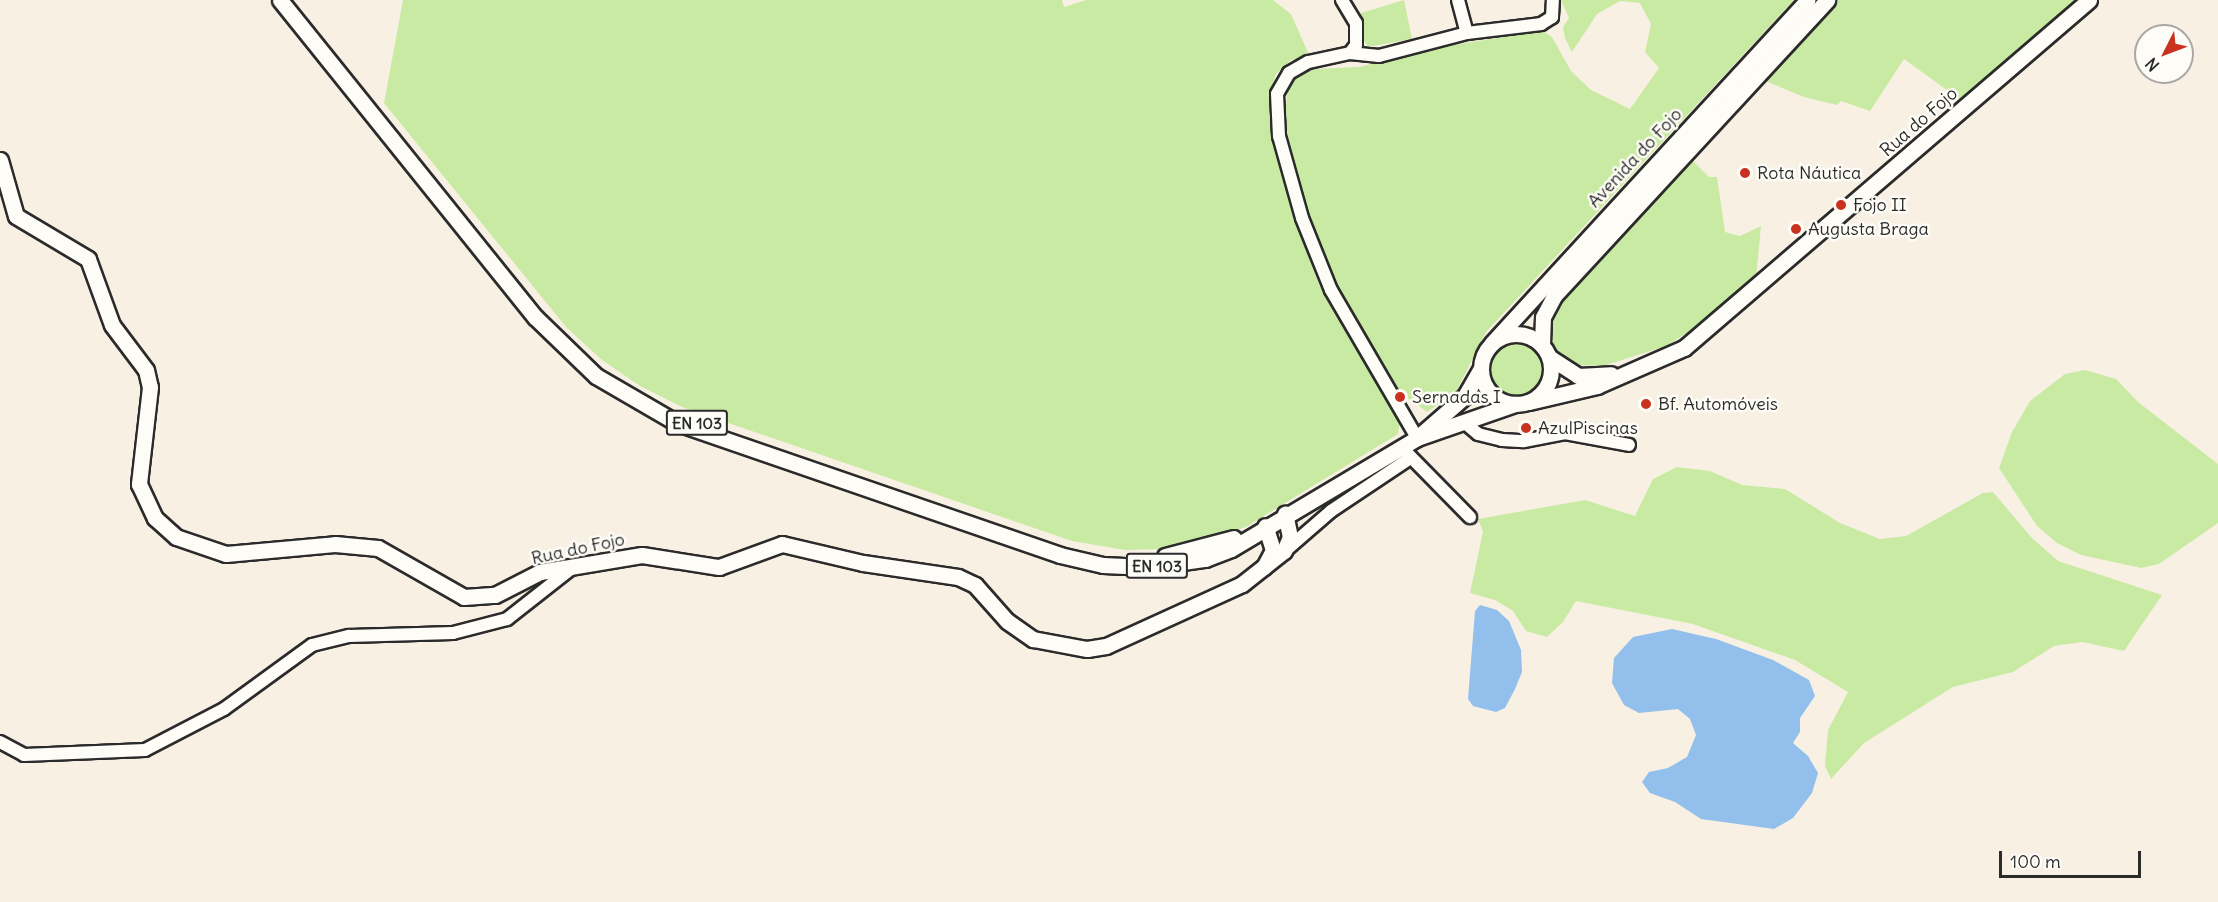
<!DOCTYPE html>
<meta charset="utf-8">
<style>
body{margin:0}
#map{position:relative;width:2218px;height:902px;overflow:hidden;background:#f9f0e4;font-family:Delius,sans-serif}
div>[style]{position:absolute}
.green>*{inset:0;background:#c9eaa3}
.round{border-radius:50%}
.water>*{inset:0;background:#92bfec}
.roads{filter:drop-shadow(2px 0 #2b2b2b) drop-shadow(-2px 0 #2b2b2b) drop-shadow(0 2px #2b2b2b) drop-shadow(0 -2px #2b2b2b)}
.minor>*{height:12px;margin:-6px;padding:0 6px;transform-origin:6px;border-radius:6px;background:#fdfcf7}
.major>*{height:15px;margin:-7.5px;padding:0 7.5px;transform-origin:7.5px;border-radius:7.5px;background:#fdfcf7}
.major>.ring{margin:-7.5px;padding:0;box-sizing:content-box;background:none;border:15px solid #fdfcf7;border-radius:50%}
.dots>*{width:16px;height:16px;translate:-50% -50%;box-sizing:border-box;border:3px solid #fdfcf7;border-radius:50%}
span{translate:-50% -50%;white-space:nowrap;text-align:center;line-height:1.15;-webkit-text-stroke:5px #fdfcf7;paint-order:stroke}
.shield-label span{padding:2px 4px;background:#fdfcf7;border:2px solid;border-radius:4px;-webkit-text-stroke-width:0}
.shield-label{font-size:16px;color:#2b2b2b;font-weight:700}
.street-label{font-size:18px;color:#2b2b2b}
.poi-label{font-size:18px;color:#2b2b2b}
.left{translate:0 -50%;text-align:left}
.north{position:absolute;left:2134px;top:24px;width:60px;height:60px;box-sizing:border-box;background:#fdfcf7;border:2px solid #a9a8a5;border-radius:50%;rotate:228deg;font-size:16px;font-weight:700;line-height:24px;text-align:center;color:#2b2b2b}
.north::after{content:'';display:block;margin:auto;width:21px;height:27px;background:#c8321e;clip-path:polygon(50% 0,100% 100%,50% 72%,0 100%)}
.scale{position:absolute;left:1999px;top:851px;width:142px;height:27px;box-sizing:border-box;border:3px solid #2b2b2b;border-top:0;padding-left:8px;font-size:18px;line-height:21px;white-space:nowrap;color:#2b2b2b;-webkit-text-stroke:4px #fdfcf7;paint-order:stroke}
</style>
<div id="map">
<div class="green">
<div style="clip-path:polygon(403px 0,1062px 0,1064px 7px,1086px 0,1273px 0,1291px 14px,1310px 57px,1291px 60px,1276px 74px,1269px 97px,1273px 134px,1293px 213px,1319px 285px,1400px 420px,1398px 434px,1246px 527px,1167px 549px,1125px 550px,1072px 541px,682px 407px,640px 386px,602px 360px,566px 327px,384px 103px)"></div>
<div style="clip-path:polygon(1404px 0,1412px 39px,1368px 47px,1364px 41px,1361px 13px)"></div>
<div style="clip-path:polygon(1561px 0,1794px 0,1486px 332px,1456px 392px,1427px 412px,1398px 391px,1355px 324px,1310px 224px,1284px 122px,1288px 87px,1298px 76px,1314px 69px,1359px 67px,1439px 47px,1543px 31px,1552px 37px,1571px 71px,1591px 90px,1630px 109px,1659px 68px,1645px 52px,1651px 24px,1640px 3px,1620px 1px,1597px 14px,1572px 52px,1565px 38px,1563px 27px,1569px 18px)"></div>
<div style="clip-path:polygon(1838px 0,2078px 0,1962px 101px,1904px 59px,1870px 111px,1841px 101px,1837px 105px,1804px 97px,1763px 80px)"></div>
<div style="clip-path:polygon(1691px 159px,1709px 177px,1717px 177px,1725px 232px,1740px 236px,1761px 226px,1756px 278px,1712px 317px,1666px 346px,1603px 366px,1574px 365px,1555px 348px,1551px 338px,1550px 324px,1560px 301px)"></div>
<div class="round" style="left:1490px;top:341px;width:54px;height:54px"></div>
<div style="clip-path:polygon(2085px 370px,2116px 379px,2138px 402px,2218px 464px,2218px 523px,2159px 564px,2141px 568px,2081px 555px,2057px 543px,2037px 526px,1999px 468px,2012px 432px,2030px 401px,2065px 374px)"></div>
<div style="clip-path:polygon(1677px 467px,1710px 471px,1742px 485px,1785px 489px,1840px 523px,1880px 539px,1906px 536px,1983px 493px,1993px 492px,2031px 537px,2058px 561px,2162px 595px,2124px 651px,2082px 642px,2054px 646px,2013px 672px,1953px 687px,1864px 743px,1831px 779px,1825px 766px,1828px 730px,1848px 692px,1795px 660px,1693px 624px,1576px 601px,1563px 622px,1547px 637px,1526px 631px,1513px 611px,1495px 600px,1470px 593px,1483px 532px,1478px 519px,1585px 500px,1635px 516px,1653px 479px)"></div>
</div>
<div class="water">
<div style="clip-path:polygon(1480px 605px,1497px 610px,1509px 621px,1521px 650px,1522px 672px,1515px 689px,1505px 708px,1496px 712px,1473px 706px,1468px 699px,1475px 611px)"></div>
<div style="clip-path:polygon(1672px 629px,1716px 639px,1773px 660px,1809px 680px,1815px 696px,1800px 718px,1800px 732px,1793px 743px,1808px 756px,1818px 773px,1812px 793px,1793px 818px,1774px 829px,1701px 819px,1675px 802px,1650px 793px,1642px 782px,1649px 772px,1668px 768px,1687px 757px,1696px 735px,1690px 719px,1678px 709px,1639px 713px,1624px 705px,1612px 683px,1614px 658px,1633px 637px)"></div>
</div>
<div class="roads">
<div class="minor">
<div style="left:1342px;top:0;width:27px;rotate:59deg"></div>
<div style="left:1356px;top:23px;width:22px;rotate:90deg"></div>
<div style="left:1356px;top:45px;width:10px;rotate:127deg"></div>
<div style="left:1350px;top:53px;width:43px;rotate:167.9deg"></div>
<div style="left:1308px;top:62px;width:22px;rotate:150deg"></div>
<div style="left:1289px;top:73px;width:24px;rotate:120deg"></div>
<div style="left:1277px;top:94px;width:42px;rotate:87.3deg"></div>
<div style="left:1279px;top:136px;width:85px;rotate:74.3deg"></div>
<div style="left:1302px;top:218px;width:78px;rotate:68.1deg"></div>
<div style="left:1331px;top:290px;width:171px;rotate:59.8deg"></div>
<div style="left:1458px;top:0;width:34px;rotate:75deg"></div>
<div style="left:1350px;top:53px;width:29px;rotate:6deg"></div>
<div style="left:1379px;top:56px;width:91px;rotate:-14.6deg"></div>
<div style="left:1467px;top:33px;width:75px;rotate:-6.9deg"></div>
<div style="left:1541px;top:24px;width:13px;rotate:-32deg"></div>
<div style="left:1552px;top:17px;width:17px;rotate:-87deg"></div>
<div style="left:1465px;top:423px;width:17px;rotate:40deg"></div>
<div style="left:1478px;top:434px;width:25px;rotate:14deg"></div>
<div style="left:1502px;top:440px;width:22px;rotate:3deg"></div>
<div style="left:1524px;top:441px;width:42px;rotate:-11deg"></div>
<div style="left:1565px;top:433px;width:65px;rotate:10.6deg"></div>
<div style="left:1407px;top:453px;width:90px;rotate:45.5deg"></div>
<div style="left:1285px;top:551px;width:61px;rotate:-41deg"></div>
<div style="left:1331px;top:511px;width:94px;rotate:-33.7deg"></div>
<div style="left:0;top:742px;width:27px;rotate:28deg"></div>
<div style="left:24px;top:755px;width:121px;rotate:-2.4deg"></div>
<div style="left:145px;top:750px;width:89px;rotate:-27.4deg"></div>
<div style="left:224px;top:709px;width:109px;rotate:-36deg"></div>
<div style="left:312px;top:645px;width:38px;rotate:-14deg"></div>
<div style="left:349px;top:636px;width:104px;rotate:-1.7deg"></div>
<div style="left:453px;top:633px;width:56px;rotate:-14.5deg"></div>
<div style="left:507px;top:619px;width:83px;rotate:-38.1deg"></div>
</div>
<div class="major">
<div style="left:280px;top:0;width:407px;rotate:51.2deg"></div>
<div style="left:535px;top:317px;width:85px;rotate:44deg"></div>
<div style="left:596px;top:376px;width:94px;rotate:30.1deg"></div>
<div style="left:677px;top:423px;width:405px;rotate:19deg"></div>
<div style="left:1060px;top:555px;width:44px;rotate:13.1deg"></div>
<div style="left:1103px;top:565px;width:44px;rotate:2.6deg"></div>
<div style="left:1147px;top:567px;width:59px;rotate:-7.9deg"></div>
<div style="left:1205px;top:559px;width:28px;rotate:-21deg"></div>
<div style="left:1231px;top:549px;width:217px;rotate:-30.8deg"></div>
<div style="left:1417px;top:438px;width:64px;rotate:-41.2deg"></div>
<div style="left:1465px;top:396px;width:32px;rotate:-60deg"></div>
<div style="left:0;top:160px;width:58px;rotate:74.1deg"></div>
<div style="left:16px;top:216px;width:84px;rotate:30.8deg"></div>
<div style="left:88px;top:259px;width:70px;rotate:70deg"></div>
<div style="left:112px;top:325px;width:56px;rotate:52.9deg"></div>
<div style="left:146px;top:370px;width:17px;rotate:77deg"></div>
<div style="left:150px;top:387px;width:98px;rotate:96.5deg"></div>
<div style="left:139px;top:484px;width:38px;rotate:65deg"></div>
<div style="left:155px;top:518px;width:28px;rotate:42deg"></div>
<div style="left:176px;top:537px;width:53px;rotate:18.8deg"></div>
<div style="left:226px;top:554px;width:109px;rotate:-5.2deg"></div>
<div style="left:335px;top:544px;width:43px;rotate:5.3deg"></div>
<div style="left:378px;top:548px;width:99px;rotate:29.7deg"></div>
<div style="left:464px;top:597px;width:31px;rotate:-4deg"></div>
<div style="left:495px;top:595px;width:51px;rotate:-27.1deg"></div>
<div style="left:540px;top:572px;width:103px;rotate:-9.5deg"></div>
<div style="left:642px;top:555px;width:78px;rotate:8.9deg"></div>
<div style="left:719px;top:567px;width:67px;rotate:-20.1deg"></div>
<div style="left:782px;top:544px;width:83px;rotate:13.2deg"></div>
<div style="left:863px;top:563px;width:96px;rotate:8.4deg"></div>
<div style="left:958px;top:577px;width:19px;rotate:25deg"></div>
<div style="left:975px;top:585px;width:48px;rotate:48.4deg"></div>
<div style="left:1007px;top:621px;width:32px;rotate:35deg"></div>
<div style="left:1033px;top:639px;width:55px;rotate:10.5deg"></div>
<div style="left:1087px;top:649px;width:19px;rotate:-9deg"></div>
<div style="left:1106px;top:646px;width:149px;rotate:-24.5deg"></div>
<div style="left:1242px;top:584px;width:53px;rotate:-38.2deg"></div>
<div style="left:1284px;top:551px;width:15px;rotate:-67deg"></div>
<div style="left:1290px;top:537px;width:24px;rotate:-102deg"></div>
<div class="ring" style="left:1481px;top:334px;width:55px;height:55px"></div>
<div style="left:1492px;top:343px;width:466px;rotate:-47.4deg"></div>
<div style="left:1542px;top:345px;width:28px;rotate:-88deg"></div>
<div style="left:1543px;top:317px;width:24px;rotate:-62deg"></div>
<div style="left:1554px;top:296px;width:403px;rotate:-47.3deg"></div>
<div style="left:1549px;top:357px;width:35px;rotate:33deg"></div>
<div style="left:1578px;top:376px;width:33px;rotate:-3deg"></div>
<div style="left:1529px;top:402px;width:70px;rotate:-13.2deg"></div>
<div style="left:1597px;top:386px;width:95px;rotate:-23.6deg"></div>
<div style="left:1684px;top:348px;width:534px;rotate:-40.67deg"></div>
<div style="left:1420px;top:437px;width:101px;rotate:-19.2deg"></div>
<div style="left:1165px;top:556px;width:71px;rotate:-14.6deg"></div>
<div style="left:1264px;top:567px;width:19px;rotate:-62deg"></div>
<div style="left:1273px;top:550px;width:25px;rotate:-108deg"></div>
</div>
</div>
<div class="dots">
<div style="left:1745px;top:173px;background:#c8321e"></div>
<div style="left:1841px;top:205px;background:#c8321e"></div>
<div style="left:1796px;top:229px;background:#c8321e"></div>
<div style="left:1400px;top:397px;background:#c8321e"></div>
<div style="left:1646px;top:404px;background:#c8321e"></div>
<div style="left:1526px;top:428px;background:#c8321e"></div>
</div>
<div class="shield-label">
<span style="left:697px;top:423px">EN 103</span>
<span style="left:1157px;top:566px">EN 103</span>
</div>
<div class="street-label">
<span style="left:1919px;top:122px;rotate:-41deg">Rua do Fojo</span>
<span style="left:1635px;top:158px;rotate:-47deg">Avenida do Fojo</span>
<span style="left:578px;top:549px;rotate:-12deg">Rua do Fojo</span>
</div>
<div class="poi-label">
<span class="left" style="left:1757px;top:173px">Rota Náutica</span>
<span class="left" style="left:1853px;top:205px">Fojo II</span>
<span class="left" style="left:1808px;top:229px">Augusta Braga</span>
<span class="left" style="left:1412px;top:397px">Sernadas I</span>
<span class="left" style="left:1658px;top:404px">Bf. Automóveis</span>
<span class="left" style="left:1538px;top:428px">AzulPiscinas</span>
</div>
<div class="north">N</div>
<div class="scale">100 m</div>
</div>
